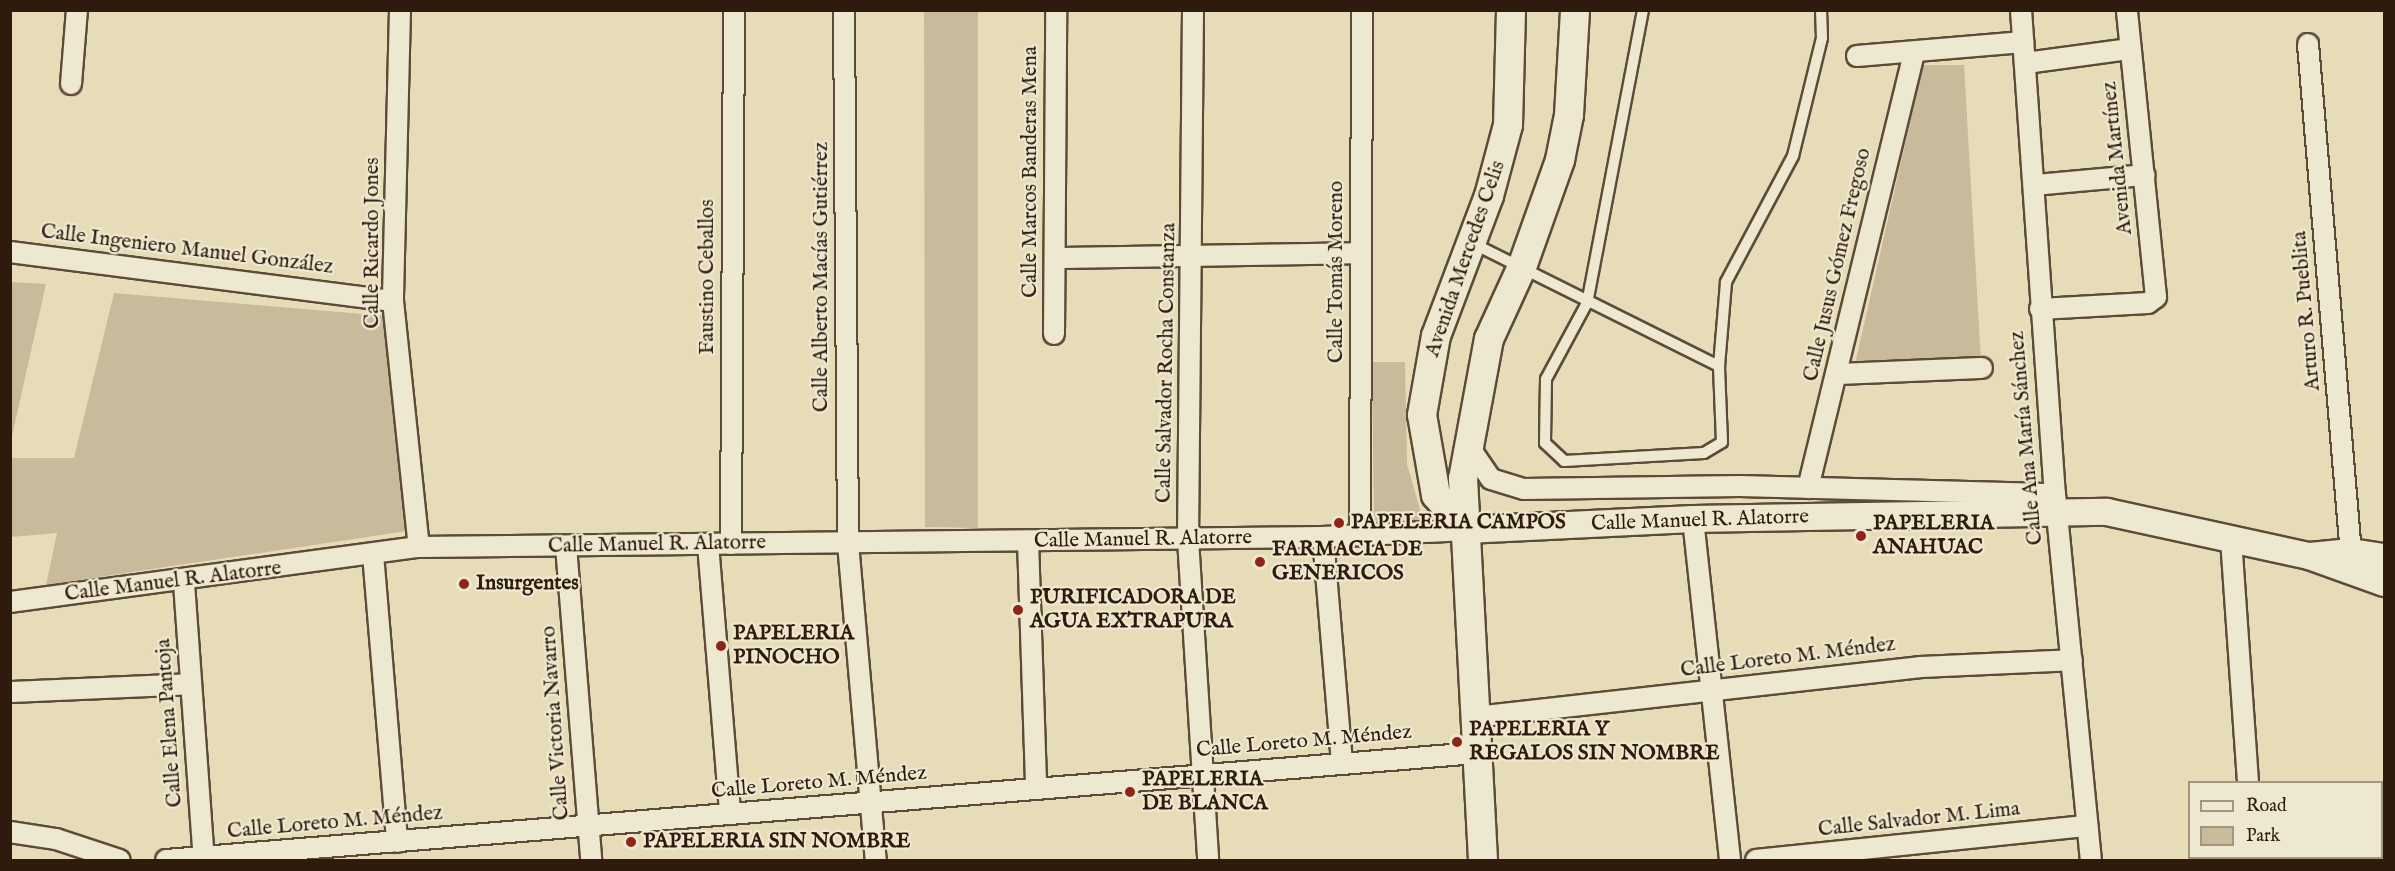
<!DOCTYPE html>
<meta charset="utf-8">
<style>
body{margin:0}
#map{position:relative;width:2395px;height:871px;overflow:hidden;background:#e7dcb8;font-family:"IM FELL English",serif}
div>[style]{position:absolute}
.green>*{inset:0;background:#c8bb9b}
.roads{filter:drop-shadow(2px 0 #5c4b38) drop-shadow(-2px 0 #5c4b38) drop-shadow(0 2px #5c4b38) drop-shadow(0 -2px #5c4b38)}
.service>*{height:10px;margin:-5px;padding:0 5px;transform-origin:5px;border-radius:5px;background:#efe8d1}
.minor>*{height:20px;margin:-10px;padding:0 10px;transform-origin:10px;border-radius:10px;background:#efe8d1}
.tertiary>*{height:26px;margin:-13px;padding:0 13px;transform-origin:13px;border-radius:13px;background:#efe8d1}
.secondary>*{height:28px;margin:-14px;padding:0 14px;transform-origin:14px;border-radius:14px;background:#efe8d1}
.dots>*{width:16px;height:16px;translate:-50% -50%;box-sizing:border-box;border:3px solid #efe8d1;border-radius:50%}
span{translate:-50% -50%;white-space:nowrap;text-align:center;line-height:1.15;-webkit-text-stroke:4.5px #efe8d1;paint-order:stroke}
.street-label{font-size:21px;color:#2e1b0d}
.poi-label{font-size:21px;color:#2e1b0d;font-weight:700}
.left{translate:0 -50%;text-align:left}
.frame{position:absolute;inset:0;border:12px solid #2e1b0d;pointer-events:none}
.legend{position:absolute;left:2188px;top:781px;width:195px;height:78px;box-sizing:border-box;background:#efe8d1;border:2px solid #a29683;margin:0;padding:8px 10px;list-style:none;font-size:18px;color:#2e1b0d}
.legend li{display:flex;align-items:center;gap:12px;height:30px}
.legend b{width:30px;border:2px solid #a29683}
</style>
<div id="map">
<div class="green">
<div style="clip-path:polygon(924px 11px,978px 11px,978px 528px,925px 527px)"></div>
<div style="clip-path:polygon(1923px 65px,1964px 65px,1981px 361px,1855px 364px)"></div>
<div style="clip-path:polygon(11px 282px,46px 284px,11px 441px,10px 282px)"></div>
<div style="clip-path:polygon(114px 293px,386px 316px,407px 531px,46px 585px,57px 533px,11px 537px,11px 458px,74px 458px)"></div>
<div style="clip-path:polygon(1372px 362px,1405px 362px,1407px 464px,1423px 520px,1374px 522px)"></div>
</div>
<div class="roads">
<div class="service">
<div style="left:1643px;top:10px;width:298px;rotate:100.8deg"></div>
<div style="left:1587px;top:303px;width:86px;rotate:118.3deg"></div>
<div style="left:1546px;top:379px;width:64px;rotate:90.9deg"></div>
<div style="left:1545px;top:443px;width:26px;rotate:43deg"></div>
<div style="left:1564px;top:461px;width:140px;rotate:-3.3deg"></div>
<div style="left:1704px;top:453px;width:21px;rotate:-31deg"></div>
<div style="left:1722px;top:442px;width:76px;rotate:-92.3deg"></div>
<div style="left:1719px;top:366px;width:84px;rotate:-85.2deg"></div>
<div style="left:1726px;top:282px;width:143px;rotate:-62deg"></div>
<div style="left:1793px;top:156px;width:122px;rotate:-76.2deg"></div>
<div style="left:1822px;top:38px;width:28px;rotate:-92deg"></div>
<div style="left:1472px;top:243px;width:276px;rotate:26.5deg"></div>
</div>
<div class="minor">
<div style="left:400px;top:10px;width:291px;rotate:91.4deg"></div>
<div style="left:393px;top:301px;width:247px;rotate:84deg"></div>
<div style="left:844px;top:10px;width:533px;rotate:89.57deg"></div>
<div style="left:848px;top:543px;width:318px;rotate:85deg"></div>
<div style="left:1193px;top:10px;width:529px;rotate:90.54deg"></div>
<div style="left:1188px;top:539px;width:322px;rotate:86.4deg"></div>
<div style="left:2021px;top:10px;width:485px;rotate:86deg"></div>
<div style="left:2055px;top:494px;width:368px;rotate:84.4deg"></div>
<div style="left:2308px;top:44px;width:524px;rotate:85.18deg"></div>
<div style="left:1857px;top:56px;width:167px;rotate:-4.8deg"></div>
<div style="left:2026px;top:63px;width:105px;rotate:-7.7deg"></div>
<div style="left:71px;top:84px;width:74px;rotate:-85.4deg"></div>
<div style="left:2035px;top:185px;width:110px;rotate:-5.2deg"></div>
<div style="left:10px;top:252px;width:386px;rotate:7.3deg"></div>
<div style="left:1056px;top:258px;width:305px;rotate:-0.9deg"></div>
<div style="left:2040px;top:309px;width:108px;rotate:-3.2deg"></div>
<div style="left:2148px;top:303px;width:10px;rotate:-37deg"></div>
<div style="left:2156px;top:297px;width:288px;rotate:-95.8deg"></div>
<div style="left:1054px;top:334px;width:324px;rotate:-89.6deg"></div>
<div style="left:1837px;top:374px;width:145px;rotate:-2.4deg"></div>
<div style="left:1467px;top:444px;width:42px;rotate:55.6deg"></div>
<div style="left:1491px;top:479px;width:34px;rotate:17deg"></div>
<div style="left:1524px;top:489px;width:216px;rotate:-0.8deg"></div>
<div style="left:1740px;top:486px;width:315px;rotate:1.5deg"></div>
<div style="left:1808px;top:488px;width:449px;rotate:-76.3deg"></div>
<div style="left:1693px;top:519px;width:343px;rotate:83.8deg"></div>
<div style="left:1360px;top:534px;width:524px;rotate:-89.78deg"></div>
<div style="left:1323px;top:537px;width:227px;rotate:85.2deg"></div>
<div style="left:2231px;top:539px;width:244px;rotate:86deg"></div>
<div style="left:1028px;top:541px;width:247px;rotate:88.1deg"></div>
<div style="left:708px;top:544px;width:271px;rotate:85.3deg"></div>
<div style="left:731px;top:544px;width:534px;rotate:-89.68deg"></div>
<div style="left:566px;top:546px;width:315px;rotate:85.4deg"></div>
<div style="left:373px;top:554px;width:289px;rotate:85.2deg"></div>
<div style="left:184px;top:583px;width:278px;rotate:85.9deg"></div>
<div style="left:10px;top:602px;width:413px;rotate:-7.7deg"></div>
<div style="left:419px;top:547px;width:904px;rotate:-0.63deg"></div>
<div style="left:1323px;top:537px;width:143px;rotate:-2.8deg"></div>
<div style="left:10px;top:692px;width:181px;rotate:-2.5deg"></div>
<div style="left:1475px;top:717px;width:448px;rotate:-6.4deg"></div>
<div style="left:1920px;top:667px;width:152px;rotate:-2.6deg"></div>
<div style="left:10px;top:832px;width:47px;rotate:8.7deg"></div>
<div style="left:56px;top:839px;width:67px;rotate:18.2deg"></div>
<div style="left:2253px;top:858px;width:2px;rotate:90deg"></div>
<div style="left:166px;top:860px;width:1315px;rotate:-4.67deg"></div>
<div style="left:1756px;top:860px;width:333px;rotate:-5.9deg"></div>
<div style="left:2345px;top:860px;width:39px;rotate:-3deg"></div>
</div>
<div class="tertiary">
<div style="left:1466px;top:530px;width:227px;rotate:-2.8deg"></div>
<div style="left:1693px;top:519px;width:414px;rotate:-1deg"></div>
<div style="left:2107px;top:512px;width:207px;rotate:12.3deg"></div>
<div style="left:2309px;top:556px;width:80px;rotate:19.8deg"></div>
<div style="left:2310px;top:556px;width:41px;rotate:-5.6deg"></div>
<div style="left:2351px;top:552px;width:33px;rotate:9deg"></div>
</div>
<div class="secondary">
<div style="left:1466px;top:530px;width:46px;rotate:-130.6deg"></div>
<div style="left:1436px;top:495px;width:81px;rotate:-99.9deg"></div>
<div style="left:1422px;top:415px;width:80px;rotate:-80deg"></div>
<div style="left:1436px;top:336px;width:150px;rotate:-69.3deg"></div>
<div style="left:1489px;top:196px;width:73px;rotate:-75deg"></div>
<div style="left:1508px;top:125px;width:115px;rotate:-88.5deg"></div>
<div style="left:1483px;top:860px;width:382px;rotate:-93deg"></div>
<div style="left:1463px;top:479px;width:142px;rotate:-79.5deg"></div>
<div style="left:1489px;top:339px;width:79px;rotate:-65.4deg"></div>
<div style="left:1522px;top:267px;width:114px;rotate:-70.4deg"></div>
<div style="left:1560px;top:160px;width:46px;rotate:-78.7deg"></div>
<div style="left:1569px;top:115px;width:105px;rotate:-86.7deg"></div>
</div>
</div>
<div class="dots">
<div style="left:1339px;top:523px;background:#8f2418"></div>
<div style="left:1861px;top:536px;background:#8f2418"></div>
<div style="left:1260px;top:562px;background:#8f2418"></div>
<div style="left:464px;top:584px;background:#8f2418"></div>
<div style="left:1018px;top:610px;background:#8f2418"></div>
<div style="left:721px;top:646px;background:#8f2418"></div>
<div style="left:1457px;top:742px;background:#8f2418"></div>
<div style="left:1130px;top:792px;background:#8f2418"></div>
<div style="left:631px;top:842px;background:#8f2418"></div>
</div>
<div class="street-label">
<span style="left:2118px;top:158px;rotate:-96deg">Avenida Martínez</span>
<span style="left:1031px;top:172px;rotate:-90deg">Calle Marcos Banderas Mena</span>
<span style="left:373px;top:243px;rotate:-90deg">Calle Ricardo Jones</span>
<span style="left:187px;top:250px;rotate:7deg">Calle Ingeniero Manuel González</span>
<span style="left:1466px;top:259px;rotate:-71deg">Avenida Mercedes Celis</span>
<span style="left:1838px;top:265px;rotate:-77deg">Calle Jusus Gómez Fregoso</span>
<span style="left:1337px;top:272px;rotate:-90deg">Calle Tomás Moreno</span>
<span style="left:708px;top:277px;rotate:-90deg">Faustino Ceballos</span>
<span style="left:822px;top:277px;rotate:-90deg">Calle Alberto Macías Gutiérrez</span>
<span style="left:2307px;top:311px;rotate:-95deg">Arturo R. Pueblita</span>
<span style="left:1167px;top:363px;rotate:-89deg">Calle Salvador Rocha Constanza</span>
<span style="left:2027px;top:438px;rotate:-95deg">Calle Ana María Sánchez</span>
<span style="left:1700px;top:521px;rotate:-2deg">Calle Manuel R. Alatorre</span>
<span style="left:1143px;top:540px;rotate:-1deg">Calle Manuel R. Alatorre</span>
<span style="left:657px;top:545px;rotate:-1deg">Calle Manuel R. Alatorre</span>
<span style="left:173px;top:582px;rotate:-7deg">Calle Manuel R. Alatorre</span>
<span style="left:1788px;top:658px;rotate:-7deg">Calle Loreto M. Méndez</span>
<span style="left:170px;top:723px;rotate:-94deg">Calle Elena Pantoja</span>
<span style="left:556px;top:723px;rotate:-94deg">Calle Victoria Navarro</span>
<span style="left:1304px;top:742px;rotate:-5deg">Calle Loreto M. Méndez</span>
<span style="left:819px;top:783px;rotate:-5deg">Calle Loreto M. Méndez</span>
<span style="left:1919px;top:820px;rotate:-6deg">Calle Salvador M. Lima</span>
<span style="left:335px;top:823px;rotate:-5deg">Calle Loreto M. Méndez</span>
</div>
<div class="poi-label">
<span class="left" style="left:1351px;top:523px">PAPELERIA CAMPOS</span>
<span class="left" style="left:1873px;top:536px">PAPELERIA<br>ANAHUAC</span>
<span class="left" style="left:1272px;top:562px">FARMACIA DE<br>GENERICOS</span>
<span class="left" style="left:476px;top:584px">Insurgentes</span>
<span class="left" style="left:1030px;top:610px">PURIFICADORA DE<br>AGUA EXTRAPURA</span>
<span class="left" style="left:733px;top:646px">PAPELERIA<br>PINOCHO</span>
<span class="left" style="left:1469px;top:742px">PAPELERIA Y<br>REGALOS SIN NOMBRE</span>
<span class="left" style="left:1142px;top:792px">PAPELERIA<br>DE BLANCA</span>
<span class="left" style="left:643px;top:842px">PAPELERIA SIN NOMBRE</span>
</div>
<div class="frame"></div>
<ul class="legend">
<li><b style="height:8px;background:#efe8d1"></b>Road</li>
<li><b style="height:16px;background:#c8bb9b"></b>Park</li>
</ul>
</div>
